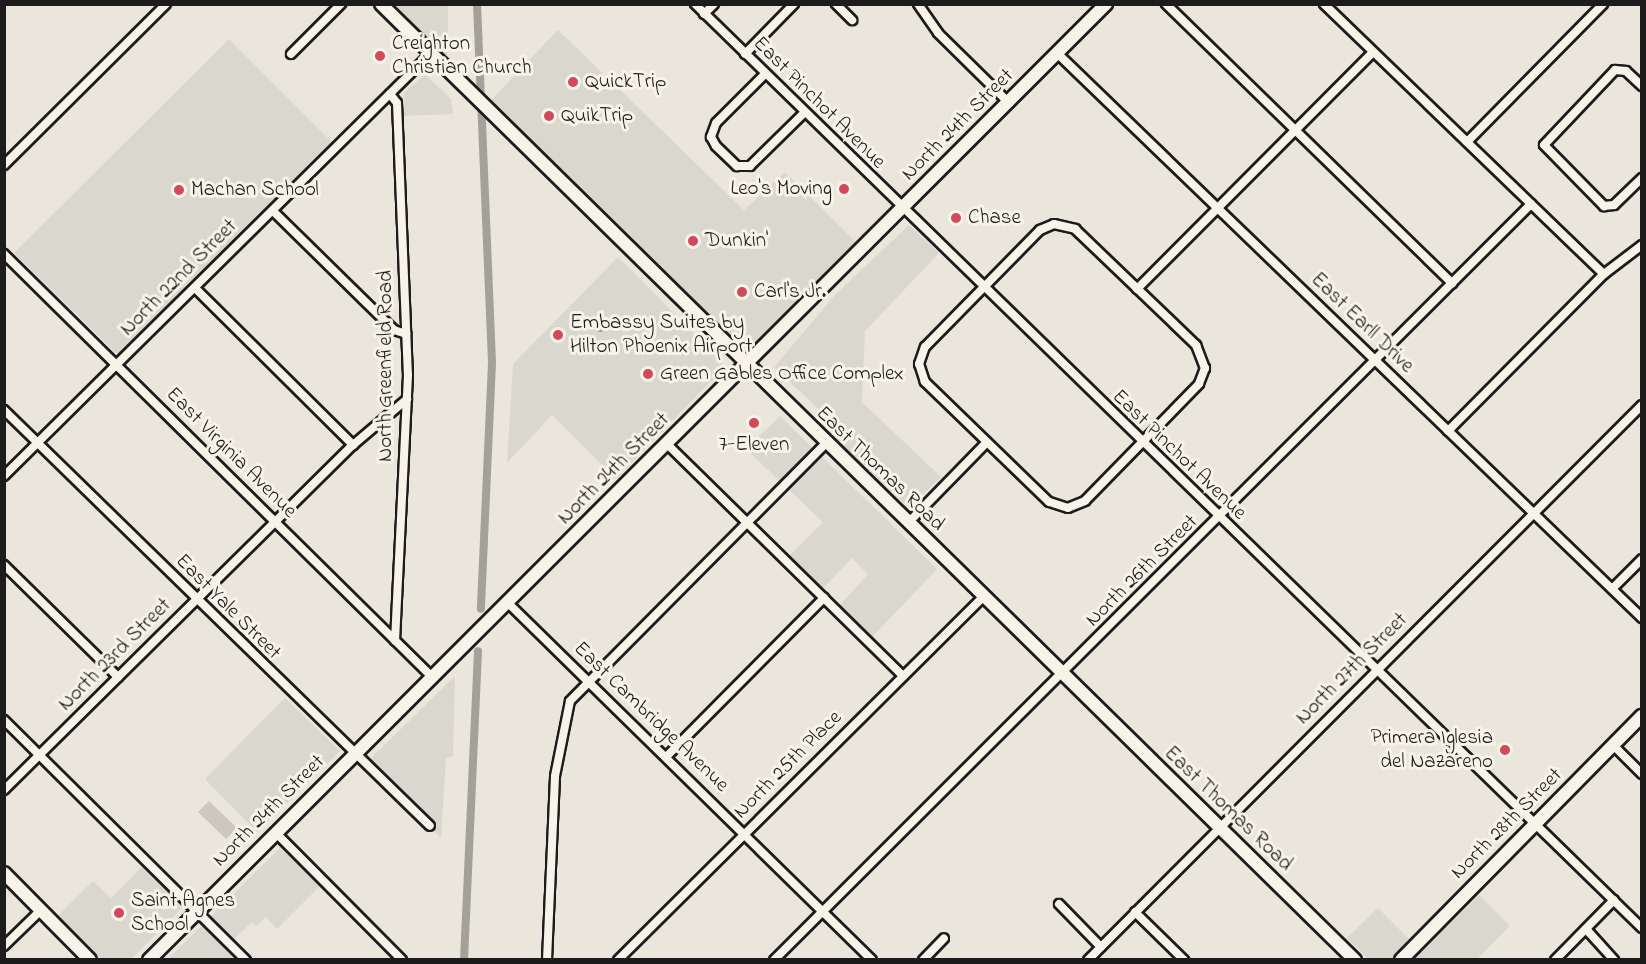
<!DOCTYPE html>
<style>
body{margin:0}
#map{position:relative;width:1646px;height:964px;overflow:hidden;background:#eae6dc;font-family:"Indie Flower",sans-serif}
div>[style]{position:absolute}
.built>*{inset:0;background:#dad7ce}
.green>*{inset:0;background:#ccc8c0}
.water>*{inset:0;background:#a3a19a}
.round{border-radius:50%}
.canal>*{height:8px;margin:-4px;padding:0 4px;transform-origin:4px;border-radius:4px;background:#a3a19a}
.roads{filter:drop-shadow(2px 0 #1c1c1c) drop-shadow(-2px 0 #1c1c1c) drop-shadow(0 2px #1c1c1c) drop-shadow(0 -2px #1c1c1c)}
.street>*{height:8px;margin:-4px;padding:0 4px;transform-origin:4px;border-radius:4px;background:#f7f3e8}
.secondary>*{height:12px;margin:-6px;padding:0 6px;transform-origin:6px;border-radius:6px;background:#f7f3e8}
.dots>*{width:16px;height:16px;translate:-50% -50%;box-sizing:border-box;border:3px solid #f7f3e8;border-radius:50%}
span{translate:-50% -50%;white-space:nowrap;text-align:center;line-height:1.15;-webkit-text-stroke:6px #f7f3e8;paint-order:stroke}
.poi-label{font-size:21px;color:#1c1c1c}
.left{translate:0 -50%;text-align:left}
.right{translate:-100% -50%;text-align:right}
.street-label{font-size:21px;color:#1c1c1c}
.frame{position:absolute;inset:0;border:6px solid #1c1c1c;pointer-events:none}
</style>
<div id="map">
<div class="built">
<div style="clip-path:polygon(394px 5px,448px 5px,448px 52px,445px 56px)"></div>
<div style="clip-path:polygon(558px 30px,744px 210px,785px 172px,856px 242px,751px 348px,739px 348px,491px 100px)"></div>
<div style="clip-path:polygon(229px 39px,333px 143px,125px 351px,116px 353px,14px 253px)"></div>
<div style="clip-path:polygon(425px 74px,451px 99px,453px 114px,404px 116px,404px 93px)"></div>
<div style="clip-path:polygon(909px 225px,939px 253px,865px 331px,862px 402px,941px 477px,909px 508px,831px 434px,833px 423px,774px 367px,834px 296px)"></div>
<div style="clip-path:polygon(618px 257px,722px 362px,721px 371px,616px 479px,552px 415px,507px 463px,513px 364px)"></div>
<div style="clip-path:polygon(780px 416px,937px 569px,872px 637px,840px 605px,868px 574px,852px 558px,822px 589px,789px 556px,823px 522px,746px 449px)"></div>
<div style="clip-path:polygon(455px 676px,453px 756px,446px 758px,441px 838px,365px 764px)"></div>
<div style="clip-path:polygon(285px 698px,340px 751px,257px 832px,205px 779px)"></div>
<div style="clip-path:polygon(280px 848px,321px 885px,277px 929px,266px 917px,256px 926px,252px 922px,226px 947px,234px 956px,231px 959px,167px 960px)"></div>
<div style="clip-path:polygon(142px 867px,181px 904px,180px 910px,131px 959px,100px 959px,57px 917px,93px 881px,111px 898px)"></div>
<div style="clip-path:polygon(1479px 895px,1510px 926px,1477px 959px,1368px 959px,1347px 938px,1378px 908px,1422px 952px)"></div>
</div>
<div class="green">
<div style="clip-path:polygon(209px 801px,237px 828px,226px 839px,198px 812px)"></div>
</div>
<div class="water">
<div class="round" style="left:593px;top:318px;width:14px;height:14px"></div>
</div>
<div class="canal">
<div style="left:477px;top:4px;width:359px;rotate:87.6deg"></div>
<div style="left:492px;top:363px;width:246px;rotate:92.6deg"></div>
<div style="left:464px;top:960px;width:309px;rotate:-87.4deg"></div>
</div>
<div class="roads">
<div class="street">
<div style="left:695px;top:4px;width:1323px;rotate:44.3deg"></div>
<div style="left:836px;top:4px;width:23px;rotate:45deg"></div>
<div style="left:918px;top:4px;width:35px;rotate:55deg"></div>
<div style="left:938px;top:33px;width:100px;rotate:44.6deg"></div>
<div style="left:1166px;top:4px;width:400px;rotate:44.3deg"></div>
<div style="left:1324px;top:4px;width:389px;rotate:44deg"></div>
<div style="left:704px;top:14px;width:14px;rotate:-45deg"></div>
<div style="left:291px;top:54px;width:71px;rotate:-45deg"></div>
<div style="left:745px;top:54px;width:70px;rotate:-45.6deg"></div>
<div style="left:1058px;top:54px;width:812px;rotate:44deg"></div>
<div style="left:765px;top:74px;width:69px;rotate:135deg"></div>
<div style="left:716px;top:123px;width:15px;rotate:110deg"></div>
<div style="left:711px;top:137px;width:10px;rotate:61deg"></div>
<div style="left:716px;top:146px;width:29px;rotate:44deg"></div>
<div style="left:737px;top:166px;width:13px"></div>
<div style="left:750px;top:166px;width:76px;rotate:-44.5deg"></div>
<div style="left:1642px;top:86px;width:22px;rotate:-137deg"></div>
<div style="left:1626px;top:71px;width:11px;rotate:-175deg"></div>
<div style="left:1615px;top:70px;width:103px;rotate:133.4deg"></div>
<div style="left:1544px;top:145px;width:86px;rotate:45.5deg"></div>
<div style="left:1604px;top:206px;width:10px;rotate:-6deg"></div>
<div style="left:1614px;top:205px;width:39px;rotate:-44deg"></div>
<div style="left:390px;top:94px;width:11px;rotate:52deg"></div>
<div style="left:397px;top:103px;width:272px;rotate:87.7deg"></div>
<div style="left:408px;top:375px;width:266px;rotate:92.8deg"></div>
<div style="left:1467px;top:142px;width:194px;rotate:-45.4deg"></div>
<div style="left:4px;top:165px;width:228px;rotate:-44.8deg"></div>
<div style="left:273px;top:211px;width:170px;rotate:44.5deg"></div>
<div style="left:394px;top:330px;width:13px;rotate:18deg"></div>
<div style="left:1054px;top:224px;width:22px;rotate:13deg"></div>
<div style="left:1075px;top:229px;width:168px;rotate:43.8deg"></div>
<div style="left:1196px;top:345px;width:25px;rotate:69deg"></div>
<div style="left:1205px;top:368px;width:17px;rotate:111deg"></div>
<div style="left:1199px;top:384px;width:163px;rotate:134.3deg"></div>
<div style="left:1085px;top:501px;width:18px;rotate:158deg"></div>
<div style="left:1068px;top:508px;width:20px;rotate:-162deg"></div>
<div style="left:1049px;top:502px;width:173px;rotate:-135.9deg"></div>
<div style="left:925px;top:382px;width:19px;rotate:-108deg"></div>
<div style="left:919px;top:364px;width:18px;rotate:-71deg"></div>
<div style="left:925px;top:347px;width:164px;rotate:-45.5deg"></div>
<div style="left:1040px;top:230px;width:15px;rotate:-23deg"></div>
<div style="left:4px;top:254px;width:602px;rotate:44.66deg"></div>
<div style="left:195px;top:288px;width:223px;rotate:44.8deg"></div>
<div style="left:1137px;top:289px;width:334px;rotate:-45.1deg"></div>
<div style="left:4px;top:410px;width:595px;rotate:44.32deg"></div>
<div style="left:1448px;top:431px;width:221px;rotate:-45.2deg"></div>
<div style="left:1604px;top:274px;width:48px;rotate:-37.3deg"></div>
<div style="left:667px;top:444px;width:331px;rotate:44.5deg"></div>
<div style="left:4px;top:476px;width:600px;rotate:-44.73deg"></div>
<div style="left:908px;top:523px;width:113px;rotate:-45.7deg"></div>
<div style="left:4px;top:565px;width:160px;rotate:44.5deg"></div>
<div style="left:1612px;top:589px;width:42px;rotate:-45deg"></div>
<div style="left:507px;top:602px;width:511px;rotate:44.45deg"></div>
<div style="left:4px;top:720px;width:341px;rotate:44.8deg"></div>
<div style="left:1613px;top:745px;width:41px;rotate:45deg"></div>
<div style="left:667px;top:756px;width:223px;rotate:-45.2deg"></div>
<div style="left:4px;top:790px;width:491px;rotate:-44.7deg"></div>
<div style="left:353px;top:445px;width:71px;rotate:-40.4deg"></div>
<div style="left:275px;top:832px;width:180px;rotate:45.2deg"></div>
<div style="left:1059px;top:904px;width:60px;rotate:45.7deg"></div>
<div style="left:1135px;top:912px;width:69px;rotate:44.4deg"></div>
<div style="left:1586px;top:929px;width:42px;rotate:47.9deg"></div>
<div style="left:4px;top:946px;width:50px;rotate:-44.2deg"></div>
<div style="left:547px;top:960px;width:184px;rotate:-87.5deg"></div>
<div style="left:555px;top:776px;width:76px;rotate:-78.7deg"></div>
<div style="left:570px;top:701px;width:363px;rotate:-45.2deg"></div>
<div style="left:618px;top:960px;width:515px;rotate:-44.84deg"></div>
<div style="left:774px;top:960px;width:1070px;rotate:-44.96deg"></div>
<div style="left:923px;top:960px;width:30px;rotate:-46deg"></div>
<div style="left:1088px;top:960px;width:784px;rotate:-45.05deg"></div>
<div style="left:1555px;top:960px;width:84px;rotate:-45.5deg"></div>
</div>
<div class="secondary">
<div style="left:381px;top:4px;width:1365px;rotate:44.47deg"></div>
<div style="left:4px;top:873px;width:122px;rotate:45.3deg"></div>
<div style="left:149px;top:960px;width:1353px;rotate:-44.97deg"></div>
<div style="left:1401px;top:960px;width:343px;rotate:-45.4deg"></div>
</div>
</div>
<div class="dots">
<div style="left:380px;top:56px;background:#d1495b"></div>
<div style="left:573px;top:82px;background:#d1495b"></div>
<div style="left:549px;top:116px;background:#d1495b"></div>
<div style="left:844px;top:189px;background:#d1495b"></div>
<div style="left:179px;top:190px;background:#d1495b"></div>
<div style="left:956px;top:218px;background:#d1495b"></div>
<div style="left:693px;top:241px;background:#d1495b"></div>
<div style="left:742px;top:292px;background:#d1495b"></div>
<div style="left:558px;top:335px;background:#d1495b"></div>
<div style="left:648px;top:374px;background:#d1495b"></div>
<div style="left:754px;top:423px;background:#d1495b"></div>
<div style="left:1505px;top:750px;background:#d1495b"></div>
<div style="left:119px;top:913px;background:#d1495b"></div>
</div>
<div class="poi-label">
<span class="left" style="left:392px;top:56px">Creighton<br>Christian Church</span>
<span class="left" style="left:585px;top:82px">QuickTrip</span>
<span class="left" style="left:561px;top:116px">QuikTrip</span>
<span class="right" style="left:832px;top:189px">Leo's Moving</span>
<span class="left" style="left:191px;top:190px">Machan School</span>
<span class="left" style="left:968px;top:218px">Chase</span>
<span class="left" style="left:705px;top:241px">Dunkin'</span>
<span class="left" style="left:754px;top:292px">Carl's Jr.</span>
<span class="left" style="left:570px;top:335px">Embassy Suites by<br>Hilton Phoenix Airport</span>
<span class="left" style="left:660px;top:374px">Green Gables Office Complex</span>
<span style="left:754px;top:445px">7-Eleven</span>
<span class="right" style="left:1493px;top:750px">Primera Iglesia<br>del Nazareno</span>
<span class="left" style="left:131px;top:913px">Saint Agnes<br>School</span>
</div>
<div class="street-label">
<span style="left:819px;top:103px;rotate:45deg">East Pinchot Avenue</span>
<span style="left:958px;top:125px;rotate:-45deg">North 24th Street</span>
<span style="left:179px;top:278px;rotate:-45deg">North 22nd Street</span>
<span style="left:1362px;top:323px;rotate:44deg">East Earll Drive</span>
<span style="left:386px;top:366px;rotate:-90deg">North Greenfield Road</span>
<span style="left:231px;top:453px;rotate:45deg">East Virginia Avenue</span>
<span style="left:1179px;top:455px;rotate:44deg">East Pinchot Avenue</span>
<span style="left:614px;top:469px;rotate:-45deg">North 24th Street</span>
<span style="left:880px;top:469px;rotate:44deg">East Thomas Road</span>
<span style="left:1142px;top:571px;rotate:-45deg">North 26th Street</span>
<span style="left:228px;top:607px;rotate:45deg">East Yale Street</span>
<span style="left:115px;top:655px;rotate:-45deg">North 23rd Street</span>
<span style="left:1352px;top:669px;rotate:-45deg">North 27th Street</span>
<span style="left:651px;top:717px;rotate:44deg">East Cambridge Avenue</span>
<span style="left:788px;top:765px;rotate:-45deg">North 25th Place</span>
<span style="left:1228px;top:809px;rotate:44deg">East Thomas Road</span>
<span style="left:269px;top:811px;rotate:-45deg">North 24th Street</span>
<span style="left:1507px;top:824px;rotate:-45deg">North 28th Street</span>
</div>
<div class="frame"></div>
</div>
